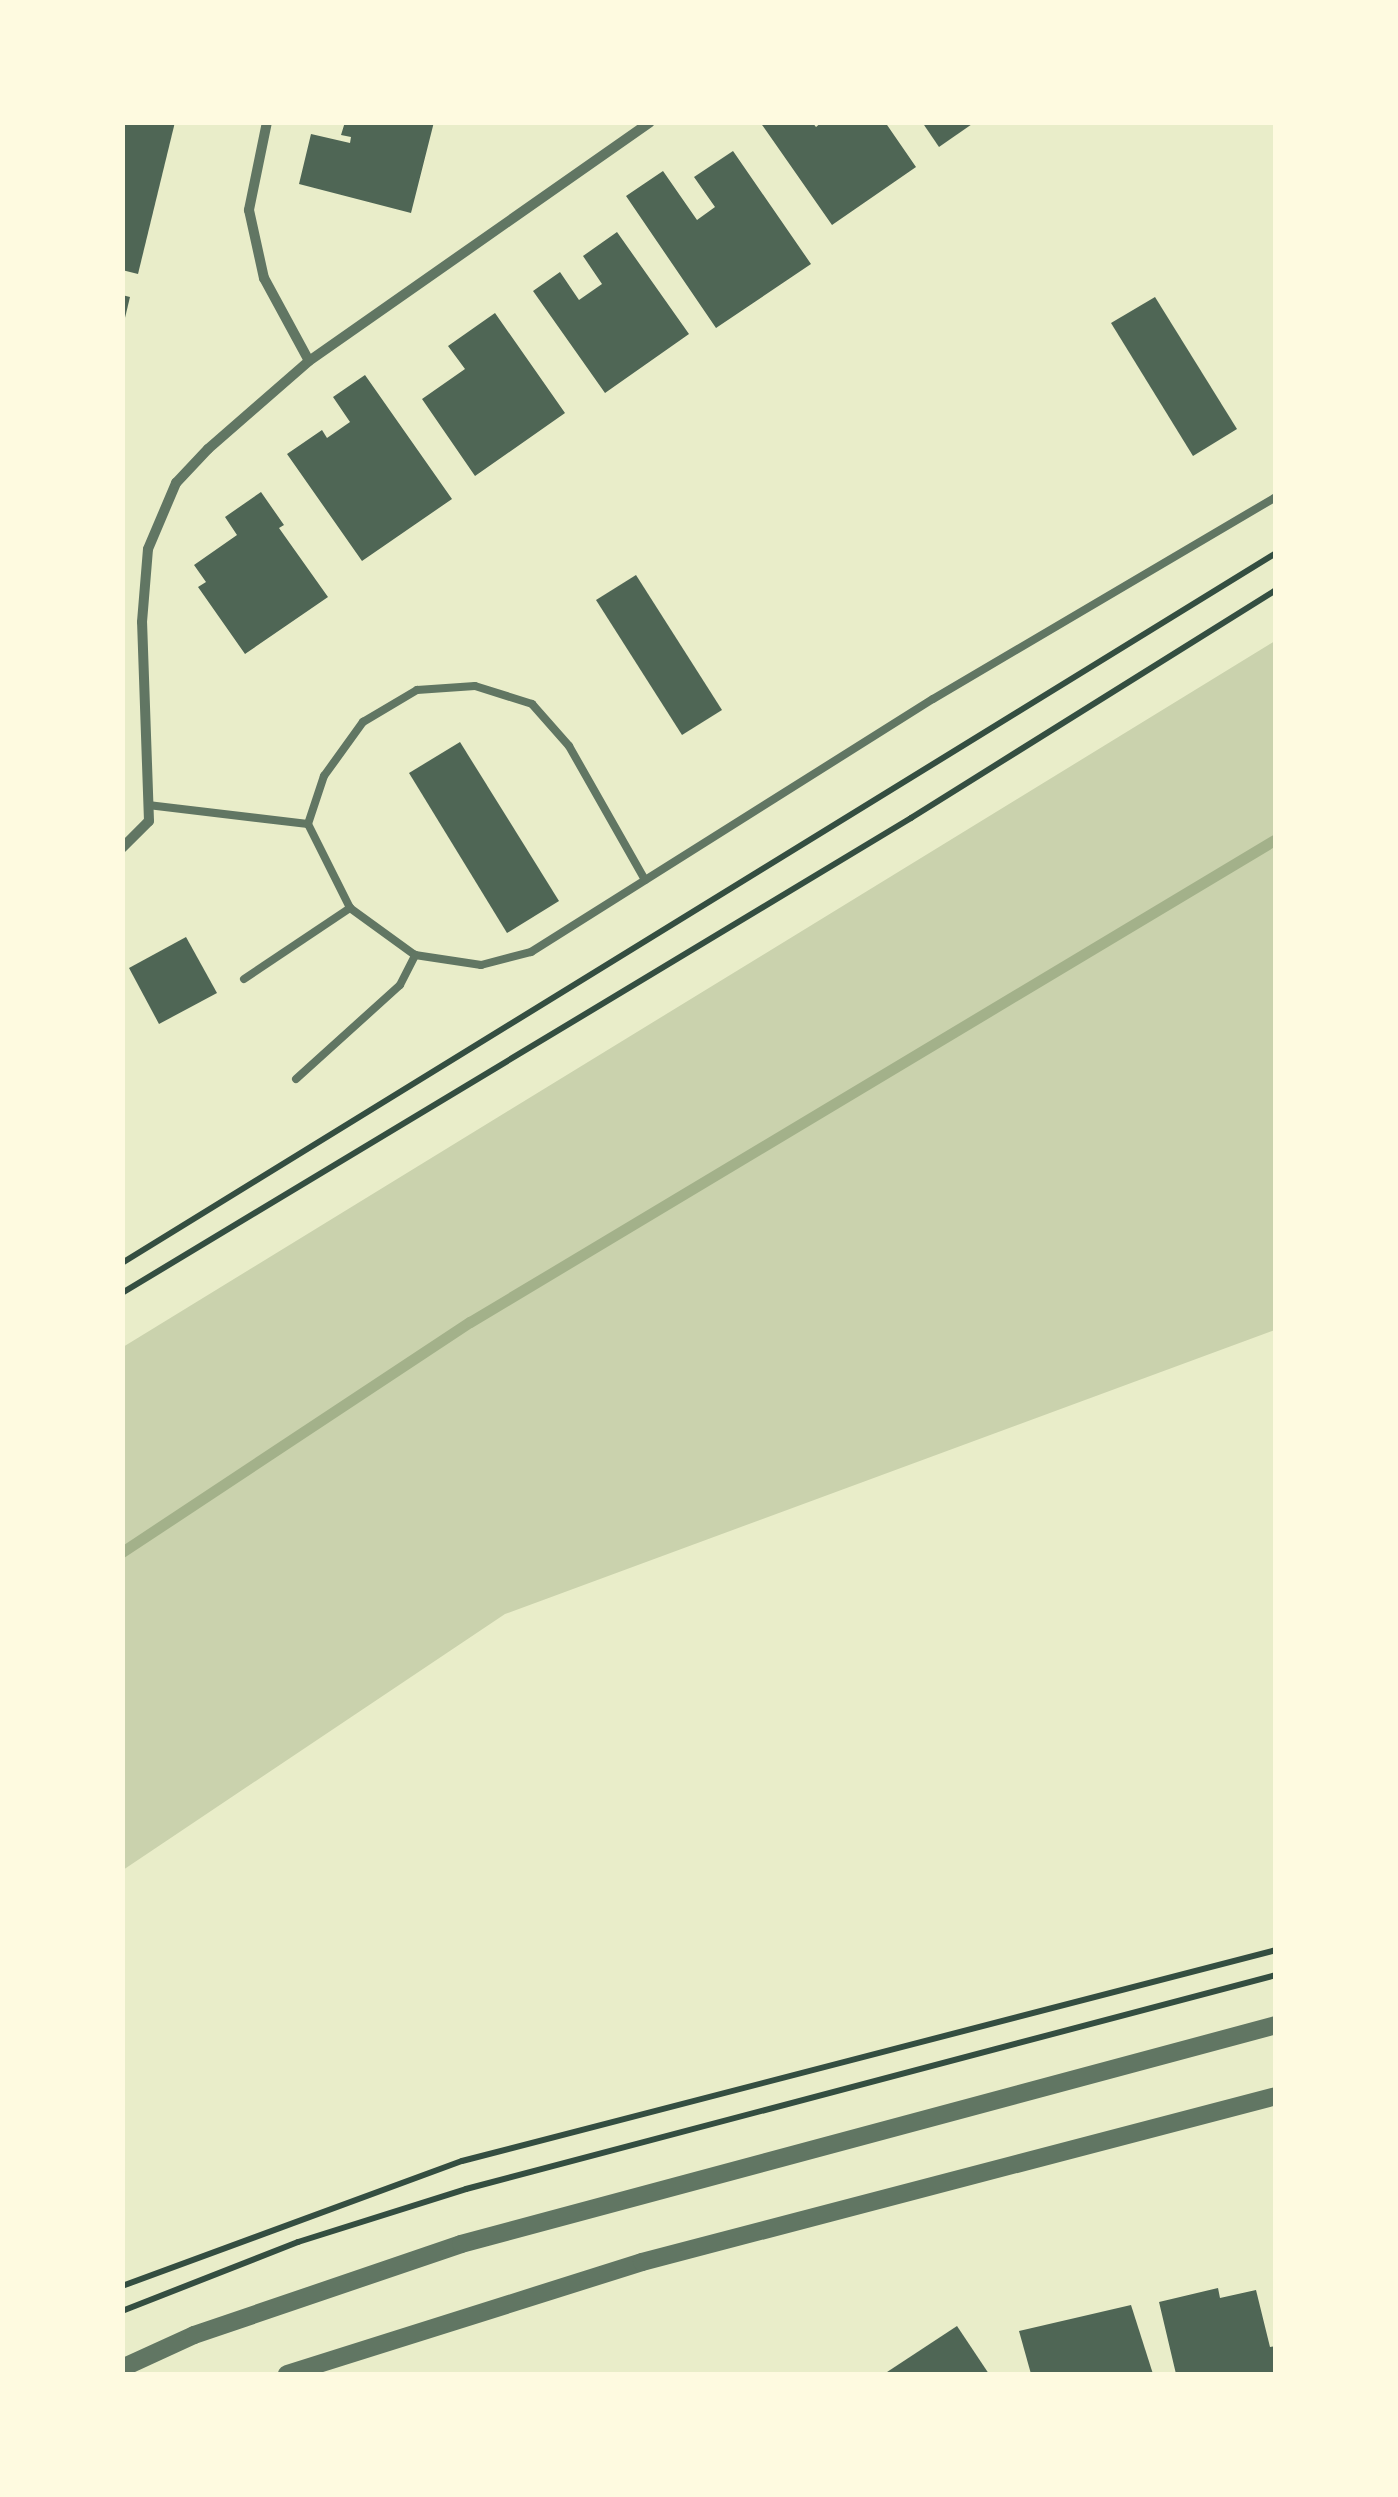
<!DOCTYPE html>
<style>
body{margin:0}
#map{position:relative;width:1398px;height:2497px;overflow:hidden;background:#e9edc9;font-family:"Titillium Web",sans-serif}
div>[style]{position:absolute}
.green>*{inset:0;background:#cad2ad}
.stream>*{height:11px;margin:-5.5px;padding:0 5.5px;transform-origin:5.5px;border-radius:5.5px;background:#a3b18a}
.building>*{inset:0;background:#4f6655}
.path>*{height:6px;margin:-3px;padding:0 3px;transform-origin:3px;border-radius:3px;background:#344e41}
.service>*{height:8px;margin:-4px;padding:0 4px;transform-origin:4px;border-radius:4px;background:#617663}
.minor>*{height:10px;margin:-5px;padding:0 5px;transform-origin:5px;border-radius:5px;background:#617663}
.tertiary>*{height:18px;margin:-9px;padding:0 9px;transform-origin:9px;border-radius:9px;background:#617663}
span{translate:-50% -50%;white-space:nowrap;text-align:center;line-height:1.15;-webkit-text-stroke:9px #fefae0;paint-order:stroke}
.frame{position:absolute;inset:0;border:125px solid #fefae0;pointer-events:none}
</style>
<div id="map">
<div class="green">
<div style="clip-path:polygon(1275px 641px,1275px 1330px,505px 1614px,123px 1870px,123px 1347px)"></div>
</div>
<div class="stream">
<div style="left:122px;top:1552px;width:417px;rotate:-33.5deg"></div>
<div style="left:470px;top:1322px;width:940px;rotate:-30.93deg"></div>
</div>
<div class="building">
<div style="clip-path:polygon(122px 122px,175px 122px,138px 274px,122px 270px)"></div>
<div style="clip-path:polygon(345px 122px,434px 122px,411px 213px,299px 184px,311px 134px,350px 143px,351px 137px,341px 135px)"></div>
<div style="clip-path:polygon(760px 122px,812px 122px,816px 127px,822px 122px,885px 122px,916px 167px,832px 225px)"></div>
<div style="clip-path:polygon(922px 122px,975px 122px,939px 147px)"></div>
<div style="clip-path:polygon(733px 151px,811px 264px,716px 328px,626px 196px,663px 171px,697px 220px,715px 207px,694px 177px)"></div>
<div style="clip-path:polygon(617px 232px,689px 334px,605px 393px,533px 291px,560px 272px,579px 300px,602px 284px,583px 256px)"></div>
<div style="clip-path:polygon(122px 295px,130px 297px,124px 322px,122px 322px)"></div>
<div style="clip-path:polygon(1155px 297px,1237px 429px,1193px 456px,1111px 323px)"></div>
<div style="clip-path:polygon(495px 313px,565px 413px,475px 476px,422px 399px,465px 369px,448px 346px)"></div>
<div style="clip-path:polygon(365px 375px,452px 499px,362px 561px,287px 454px,322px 430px,327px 438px,350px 422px,333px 397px)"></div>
<div style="clip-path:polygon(261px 492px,284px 525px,279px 528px,328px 597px,245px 654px,198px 587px,206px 582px,194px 565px,237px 535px,225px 517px)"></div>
<div style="clip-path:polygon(636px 575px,722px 710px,682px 735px,596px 600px)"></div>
<div style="clip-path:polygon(460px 742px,559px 901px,507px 933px,409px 773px)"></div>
<div style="clip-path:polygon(186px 937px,217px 993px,159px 1024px,129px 968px)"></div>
<div style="clip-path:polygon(1218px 2288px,1220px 2298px,1256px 2290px,1270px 2347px,1276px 2346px,1276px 2374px,1176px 2374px,1159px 2302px)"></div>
<div style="clip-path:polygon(1131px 2305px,1153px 2374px,1031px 2374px,1019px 2331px)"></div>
<div style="clip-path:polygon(957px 2326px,989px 2374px,884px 2374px)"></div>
</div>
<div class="path">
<div style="left:122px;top:1263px;width:1355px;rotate:-31.6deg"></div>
<div style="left:122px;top:1293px;width:921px;rotate:-31.05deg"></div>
<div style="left:911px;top:818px;width:430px;rotate:-32deg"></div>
<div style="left:122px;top:2286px;width:362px;rotate:-20.2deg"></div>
<div style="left:462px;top:2161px;width:841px;rotate:-14.53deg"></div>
<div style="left:122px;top:2311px;width:189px;rotate:-21.4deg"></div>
<div style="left:298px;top:2242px;width:176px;rotate:-17.5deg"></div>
<div style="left:466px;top:2189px;width:838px;rotate:-14.8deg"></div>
</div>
<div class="service">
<div style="left:148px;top:805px;width:161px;rotate:6.8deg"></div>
<div style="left:308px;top:824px;width:94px;rotate:63.4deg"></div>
<div style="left:350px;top:908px;width:80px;rotate:35.9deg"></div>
<div style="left:415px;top:955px;width:67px;rotate:8.6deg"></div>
<div style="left:481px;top:965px;width:52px;rotate:-14.6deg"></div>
<div style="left:531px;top:952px;width:475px;rotate:-32.2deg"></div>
<div style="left:933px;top:699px;width:398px;rotate:-30.5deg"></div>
<div style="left:308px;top:824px;width:51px;rotate:-71.6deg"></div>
<div style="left:324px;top:776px;width:67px;rotate:-54.2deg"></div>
<div style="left:363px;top:722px;width:63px;rotate:-30.7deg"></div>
<div style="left:417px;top:690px;width:58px;rotate:-3.9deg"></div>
<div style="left:475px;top:686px;width:60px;rotate:17.5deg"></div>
<div style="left:532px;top:704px;width:56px;rotate:48.6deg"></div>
<div style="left:569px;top:746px;width:154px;rotate:60.4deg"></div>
<div style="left:244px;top:979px;width:128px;rotate:-33.8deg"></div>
<div style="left:296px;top:1079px;width:140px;rotate:-42.1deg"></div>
<div style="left:400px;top:985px;width:34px;rotate:-63deg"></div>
</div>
<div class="minor">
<div style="left:267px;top:122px;width:90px;rotate:101.6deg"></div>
<div style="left:249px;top:210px;width:70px;rotate:77.6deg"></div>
<div style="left:264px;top:278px;width:94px;rotate:61.5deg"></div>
<div style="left:122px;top:848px;width:38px;rotate:-45deg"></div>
<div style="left:149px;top:821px;width:199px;rotate:-92deg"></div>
<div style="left:142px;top:622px;width:73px;rotate:-85.3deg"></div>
<div style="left:148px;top:549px;width:72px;rotate:-67deg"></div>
<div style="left:176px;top:483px;width:47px;rotate:-46.7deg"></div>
<div style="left:208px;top:449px;width:134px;rotate:-41.1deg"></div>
<div style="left:309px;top:361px;width:416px;rotate:-35deg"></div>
</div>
<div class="tertiary">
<div style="left:122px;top:2368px;width:79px;rotate:-24.6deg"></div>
<div style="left:194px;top:2335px;width:282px;rotate:-18.8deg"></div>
<div style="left:461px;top:2244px;width:844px;rotate:-15.04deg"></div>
<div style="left:287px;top:2374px;width:372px;rotate:-17.5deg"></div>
<div style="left:642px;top:2262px;width:655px;rotate:-14.67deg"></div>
</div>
<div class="frame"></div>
</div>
